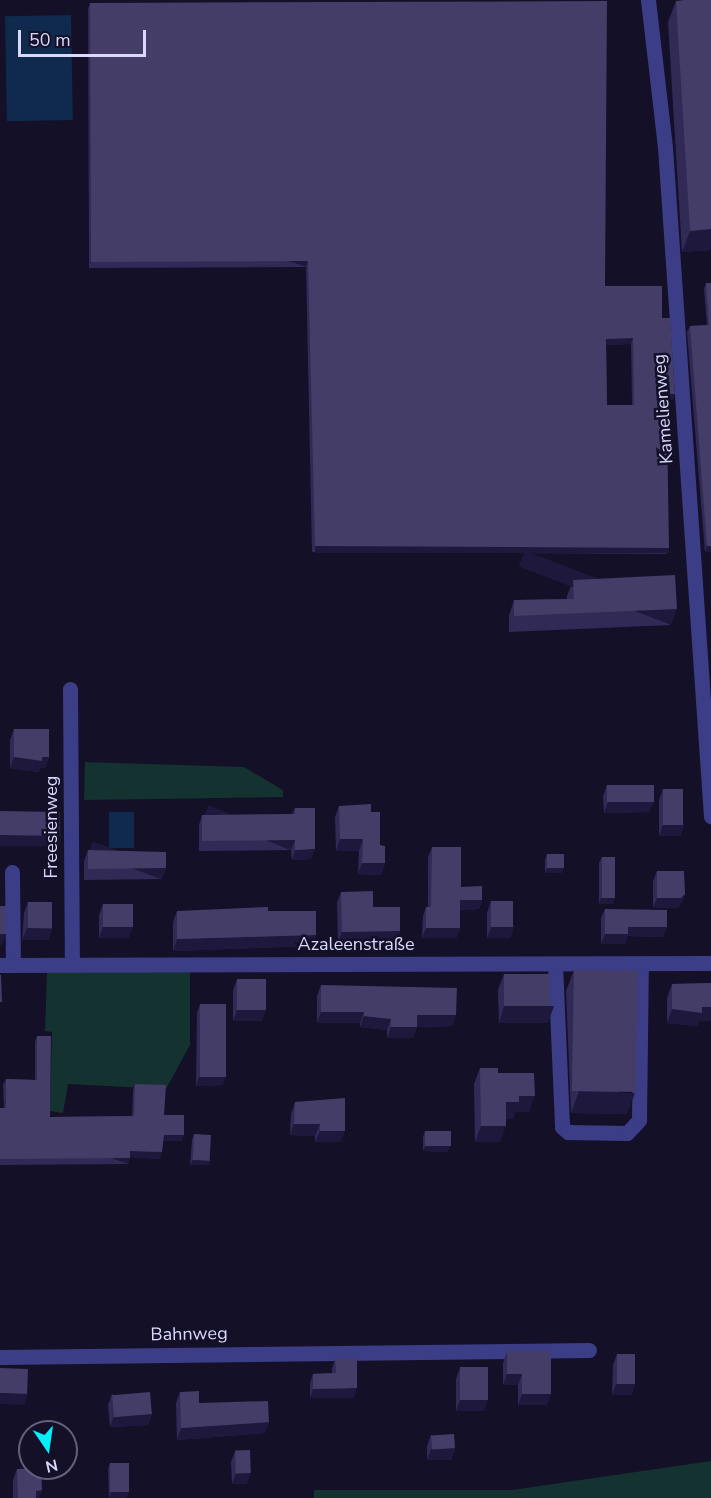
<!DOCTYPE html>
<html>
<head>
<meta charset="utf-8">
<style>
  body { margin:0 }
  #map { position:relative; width:711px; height:1498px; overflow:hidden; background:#131028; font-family:"Nunito Sans",sans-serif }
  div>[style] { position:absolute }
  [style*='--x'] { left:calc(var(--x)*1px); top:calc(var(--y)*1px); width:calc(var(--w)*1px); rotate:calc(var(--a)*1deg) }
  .green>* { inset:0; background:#143230 }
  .water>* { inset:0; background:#0f2a4d; transform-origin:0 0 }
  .minor>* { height:15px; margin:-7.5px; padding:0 7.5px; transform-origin:7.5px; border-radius:7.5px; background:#3c3d87 }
  .wall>* { inset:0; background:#312a56 }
  .shaded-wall>* { inset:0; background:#1d183c; transform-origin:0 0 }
  .building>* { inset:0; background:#433d68; transform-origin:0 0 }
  span { translate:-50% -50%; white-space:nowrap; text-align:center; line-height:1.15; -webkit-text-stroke:5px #131028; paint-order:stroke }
  .street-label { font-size:18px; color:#dbd8fe }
  .north { position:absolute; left:18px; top:1420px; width:60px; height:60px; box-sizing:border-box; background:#131028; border:2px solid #63607e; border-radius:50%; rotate:167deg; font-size:16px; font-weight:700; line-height:24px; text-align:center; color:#dbd8fe }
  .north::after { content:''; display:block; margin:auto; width:21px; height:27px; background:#07effb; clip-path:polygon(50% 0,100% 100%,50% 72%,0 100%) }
  .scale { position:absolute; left:18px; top:30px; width:128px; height:27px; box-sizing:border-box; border:3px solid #dbd8fe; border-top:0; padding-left:8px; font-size:18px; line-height:21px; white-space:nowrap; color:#dbd8fe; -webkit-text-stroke:4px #131028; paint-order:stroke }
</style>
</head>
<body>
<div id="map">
  <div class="green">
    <div style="clip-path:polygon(85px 762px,244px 767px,283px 790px,283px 797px,84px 800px)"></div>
    <div style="clip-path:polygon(47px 972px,190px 972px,190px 1045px,166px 1089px,68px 1084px,63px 1113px,50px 1111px,52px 1032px,45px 1031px)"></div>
    <div style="clip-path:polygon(711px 1461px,711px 1498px,314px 1498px,314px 1490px,512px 1490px)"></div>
  </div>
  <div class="water">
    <div style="left:71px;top:15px;width:105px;height:66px;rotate:89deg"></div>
    <div style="left:109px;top:812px;width:25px;height:36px"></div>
  </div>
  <div class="minor">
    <div style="--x:648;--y:0;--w:148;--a:83.4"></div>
    <div style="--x:665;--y:147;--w:671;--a:86.07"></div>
    <div style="--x:70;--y:689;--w:276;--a:89.6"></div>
    <div style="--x:12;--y:872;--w:93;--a:89.4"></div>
    <div style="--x:555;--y:964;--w:163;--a:87.5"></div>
    <div style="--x:562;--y:1127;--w:8;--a:40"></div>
    <div style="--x:568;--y:1132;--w:59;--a:1"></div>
    <div style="--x:627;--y:1133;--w:18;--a:-47"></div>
    <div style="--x:639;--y:1120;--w:156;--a:-89.3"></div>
    <div style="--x:0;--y:965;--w:711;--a:-0.16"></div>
    <div style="--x:0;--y:1357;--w:589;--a:-0.68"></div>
  </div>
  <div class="wall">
    <div style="clip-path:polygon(676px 1px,711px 250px,682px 252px,668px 22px)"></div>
    <div style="clip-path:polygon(evenodd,90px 3px,662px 318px,673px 400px,662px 400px,662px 424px,669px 548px,666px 554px,312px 552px,306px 267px,89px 268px,88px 9px,90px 3px,631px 344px,632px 405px,607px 405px,606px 345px,631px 344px)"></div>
    <div style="clip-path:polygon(706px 283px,711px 283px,711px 552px,705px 552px,687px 332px,690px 326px,707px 325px,704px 289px)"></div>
    <div style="clip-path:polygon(573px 580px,671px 625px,509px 632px,509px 615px,514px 600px,567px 599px,567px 596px)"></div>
    <div style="clip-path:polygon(14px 729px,49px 757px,45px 768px,40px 768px,38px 772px,10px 768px,10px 740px)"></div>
    <div style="clip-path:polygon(607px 785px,654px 801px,649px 812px,604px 813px,603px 796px)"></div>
    <div style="clip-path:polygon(663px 789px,684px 825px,680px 836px,659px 836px,659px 800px)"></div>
    <div style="clip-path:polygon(339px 806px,371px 812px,385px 863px,381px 875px,358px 874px,359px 851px,336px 851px,335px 817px)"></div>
    <div style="clip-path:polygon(295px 808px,311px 859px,292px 860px,291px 850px,199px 851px,199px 825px,202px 815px,292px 814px)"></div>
    <div style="clip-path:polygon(432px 847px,461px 887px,482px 900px,479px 909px,460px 910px,460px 928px,456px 938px,422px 938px,423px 916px,426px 907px,428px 907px,428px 857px)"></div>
    <div style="clip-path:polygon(88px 850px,162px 879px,84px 880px,84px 861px)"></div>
    <div style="clip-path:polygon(547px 854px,562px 873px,545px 873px,545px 860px)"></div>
    <div style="clip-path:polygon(602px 857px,613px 904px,599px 904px,599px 863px)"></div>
    <div style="clip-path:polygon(657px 871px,685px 894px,681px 904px,677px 908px,653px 908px,653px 881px)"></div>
    <div style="clip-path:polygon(341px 892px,373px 907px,400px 931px,396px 943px,338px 943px,337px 903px)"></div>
    <div style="clip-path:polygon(491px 901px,514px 927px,510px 938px,487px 938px,487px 913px)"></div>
    <div style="clip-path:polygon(28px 902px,52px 929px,48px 940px,22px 940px,24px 913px)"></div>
    <div style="clip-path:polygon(103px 904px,129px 938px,99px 938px,99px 915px)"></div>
    <div style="clip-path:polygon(605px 909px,667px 927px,663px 937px,627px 936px,625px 944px,601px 944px,601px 918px)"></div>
    <div style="clip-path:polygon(177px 911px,268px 911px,316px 935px,312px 946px,173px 951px,173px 922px)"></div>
    <div style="clip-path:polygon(574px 970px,627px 1114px,571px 1113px,566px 991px)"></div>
    <div style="clip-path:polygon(504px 974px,548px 1023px,499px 1023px,498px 990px)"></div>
    <div style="clip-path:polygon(237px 979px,262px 1021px,233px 1021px,233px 990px)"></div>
    <div style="clip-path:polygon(711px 983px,711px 1021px,699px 1021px,697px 1026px,667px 1023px,667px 998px,672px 984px)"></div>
    <div style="clip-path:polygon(321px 985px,456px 1015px,452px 1026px,417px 1027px,413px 1038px,387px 1038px,387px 1030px,360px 1027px,360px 1023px,317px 1023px,317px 996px)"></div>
    <div style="clip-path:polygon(200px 1004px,223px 1085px,196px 1086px,197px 1013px)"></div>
    <div style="clip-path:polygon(37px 1036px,50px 1117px,132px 1116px,133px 1090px,135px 1084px,164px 1115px,182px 1141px,163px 1141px,160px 1159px,130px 1157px,128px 1164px,0 1165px,0 1108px,4px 1108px,3px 1085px,6px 1079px,35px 1080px,35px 1042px)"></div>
    <div style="clip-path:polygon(480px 1068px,498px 1073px,529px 1112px,515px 1112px,513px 1119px,506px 1119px,500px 1142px,475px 1142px,474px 1084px)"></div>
    <div style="clip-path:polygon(295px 1102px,341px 1142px,315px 1142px,315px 1136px,290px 1135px,291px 1114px)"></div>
    <div style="clip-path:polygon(425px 1131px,448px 1152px,423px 1151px,423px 1137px)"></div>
    <div style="clip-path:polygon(194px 1134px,209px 1165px,190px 1165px,192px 1140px)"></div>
    <div style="clip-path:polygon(507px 1351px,547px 1405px,518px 1405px,518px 1385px,503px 1385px,503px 1363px)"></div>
    <div style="clip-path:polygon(617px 1354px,635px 1384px,631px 1395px,612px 1395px,613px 1365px)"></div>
    <div style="clip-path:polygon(335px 1359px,354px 1398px,310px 1398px,310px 1383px,313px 1374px,332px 1373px,332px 1368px)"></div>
    <div style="clip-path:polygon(460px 1368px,484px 1411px,456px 1411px,456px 1379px)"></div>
    <div style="clip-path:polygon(180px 1392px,199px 1403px,269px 1422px,265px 1433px,177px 1440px,176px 1403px)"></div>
    <div style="clip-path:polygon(112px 1394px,152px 1414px,148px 1425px,110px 1427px,108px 1405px)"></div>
    <div style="clip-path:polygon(431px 1435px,455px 1448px,451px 1460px,427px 1460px,427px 1446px)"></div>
    <div style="clip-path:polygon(235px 1451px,247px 1484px,232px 1484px,231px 1462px)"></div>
    <div style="clip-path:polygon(110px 1463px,127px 1498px,109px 1498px,108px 1469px)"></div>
    <div style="clip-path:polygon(17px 1469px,42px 1490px,39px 1498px,13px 1498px,13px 1480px)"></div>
  </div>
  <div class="shaded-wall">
    <div style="clip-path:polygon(711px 229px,711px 250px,682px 252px,690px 231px)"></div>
    <div style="left:308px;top:261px;width:6px;height:217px;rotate:108deg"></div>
    <div style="clip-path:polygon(633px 338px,631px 344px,604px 345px,606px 339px)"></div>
    <div style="clip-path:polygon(662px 394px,675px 394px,673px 400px,660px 400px)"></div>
    <div style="left:315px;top:546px;width:354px;height:7px"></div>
    <div style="clip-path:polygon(707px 546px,711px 546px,711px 552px,705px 552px)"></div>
    <div style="left:677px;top:609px;width:17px;height:163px;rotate:111deg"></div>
    <div style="clip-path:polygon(14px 757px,49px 757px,45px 768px,40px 768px,38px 772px,10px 768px)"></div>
    <div style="clip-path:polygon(654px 801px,649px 812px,604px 813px,608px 802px)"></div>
    <div style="clip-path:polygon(663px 825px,684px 825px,680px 836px,659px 836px)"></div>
    <div style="left:0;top:835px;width:60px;height:11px"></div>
    <div style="clip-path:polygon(340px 839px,363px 839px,359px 851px,336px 851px)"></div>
    <div style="left:295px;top:840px;width:11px;height:93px;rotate:112deg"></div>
    <div style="clip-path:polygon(315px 849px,311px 859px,292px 860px,295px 850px)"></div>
    <div style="clip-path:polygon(362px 863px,385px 863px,381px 875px,358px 874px)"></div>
    <div style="clip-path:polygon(564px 867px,562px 873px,545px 873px,547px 868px)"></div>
    <div style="left:166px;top:868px;width:12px;height:78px;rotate:110deg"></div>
    <div style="clip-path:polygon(685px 894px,681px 904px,677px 908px,653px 908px,657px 898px)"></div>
    <div style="clip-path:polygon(601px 898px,615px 898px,613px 904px,599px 904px)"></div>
    <div style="clip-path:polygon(460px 900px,482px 900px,479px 909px,456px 910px)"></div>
    <div style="clip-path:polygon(103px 927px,133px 927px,129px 938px,99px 938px)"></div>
    <div style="clip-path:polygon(491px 927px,514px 927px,510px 938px,487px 938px)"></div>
    <div style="clip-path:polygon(628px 927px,667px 927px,663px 937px,627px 936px,625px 944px,601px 944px,605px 934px)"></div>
    <div style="clip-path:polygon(27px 928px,52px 929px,48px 940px,22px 940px)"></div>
    <div style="clip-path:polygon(426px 928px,460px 928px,456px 938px,422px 938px)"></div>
    <div style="clip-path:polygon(400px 931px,396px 943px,338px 943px,342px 932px)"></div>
    <div style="clip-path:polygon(0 934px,6px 934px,2px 945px,0 945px)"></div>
    <div style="clip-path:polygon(316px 935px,312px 946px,173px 951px,177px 939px)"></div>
    <div style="clip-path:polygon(504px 1006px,554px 1006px,548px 1023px,499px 1023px)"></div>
    <div style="clip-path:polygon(702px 1007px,711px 1007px,711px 1021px,699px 1021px,697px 1026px,667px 1023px,672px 1009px)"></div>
    <div style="clip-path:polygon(237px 1010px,266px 1010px,262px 1021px,233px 1021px)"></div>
    <div style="clip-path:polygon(321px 1012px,364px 1012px,360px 1023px,317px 1023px)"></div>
    <div style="clip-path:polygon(417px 1015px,456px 1015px,452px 1026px,413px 1027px)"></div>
    <div style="clip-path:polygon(364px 1016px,391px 1019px,387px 1030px,360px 1027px)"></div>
    <div style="clip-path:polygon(391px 1027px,417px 1027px,413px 1038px,387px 1038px)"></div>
    <div style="clip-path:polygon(226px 1076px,223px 1085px,196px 1086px,199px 1077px)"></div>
    <div style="clip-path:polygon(579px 1091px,635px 1093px,627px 1114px,571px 1113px)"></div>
    <div style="clip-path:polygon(519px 1096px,535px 1096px,529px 1112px,515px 1112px,513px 1119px,500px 1119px,506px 1102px)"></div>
    <div style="clip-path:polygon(294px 1124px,320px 1124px,315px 1136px,290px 1135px)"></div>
    <div style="clip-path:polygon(481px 1126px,506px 1126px,500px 1142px,475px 1142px)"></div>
    <div style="clip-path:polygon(320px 1131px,345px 1131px,341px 1142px,315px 1142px)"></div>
    <div style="clip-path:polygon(164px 1135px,184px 1135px,182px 1141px,161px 1141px)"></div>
    <div style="clip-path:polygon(425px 1146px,450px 1146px,448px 1152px,423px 1151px)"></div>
    <div style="clip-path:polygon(130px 1151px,162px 1152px,160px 1159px,128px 1157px)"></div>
    <div style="left:130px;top:1158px;width:6px;height:130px;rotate:108deg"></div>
    <div style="clip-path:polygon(193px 1160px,211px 1160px,209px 1165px,190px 1165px)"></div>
    <div style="clip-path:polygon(507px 1374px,522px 1374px,518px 1385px,503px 1385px)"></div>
    <div style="clip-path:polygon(616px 1384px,635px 1384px,631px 1395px,612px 1395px)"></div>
    <div style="clip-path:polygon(357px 1388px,354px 1398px,310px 1398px,313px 1389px)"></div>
    <div style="clip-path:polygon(0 1393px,28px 1394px,24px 1405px,0 1404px)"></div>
    <div style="clip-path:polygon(522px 1394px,551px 1394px,547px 1405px,518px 1405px)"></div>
    <div style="clip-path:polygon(460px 1400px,488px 1400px,484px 1411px,456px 1411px)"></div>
    <div style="clip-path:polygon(152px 1414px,148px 1425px,110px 1427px,114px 1416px)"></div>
    <div style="clip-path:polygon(269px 1422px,265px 1433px,177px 1440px,181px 1428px)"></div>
    <div style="clip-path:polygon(455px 1448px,451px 1460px,427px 1460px,431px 1449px)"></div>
    <div style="clip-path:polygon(236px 1473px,251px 1473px,247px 1484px,232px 1484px)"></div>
    <div style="clip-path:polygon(42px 1490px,39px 1498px,33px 1498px,36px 1491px)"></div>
    <div style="clip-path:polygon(111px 1492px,129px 1492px,127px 1498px,109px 1498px)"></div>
  </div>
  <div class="building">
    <div style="clip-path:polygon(684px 0,711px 0,711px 229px,690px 231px,676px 1px)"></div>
    <div style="clip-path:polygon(evenodd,607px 1px,605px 286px,662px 286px,662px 318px,670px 318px,675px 394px,662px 394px,662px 424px,667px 424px,669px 548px,315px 546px,308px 261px,91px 262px,90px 3px,607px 1px,633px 338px,634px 405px,607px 405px,606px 339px,633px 338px)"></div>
    <div style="clip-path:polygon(706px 283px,711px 283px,711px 546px,707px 546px,690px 326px,709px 325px)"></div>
    <div style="clip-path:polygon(675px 575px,677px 609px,514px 616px,514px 600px,574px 599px,573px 580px)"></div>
    <div style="clip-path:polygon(14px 729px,49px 729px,49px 757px,42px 757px,42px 761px,14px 757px)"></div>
    <div style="left:607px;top:785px;width:47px;height:17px"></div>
    <div style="left:663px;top:789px;width:20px;height:36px"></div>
    <div style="clip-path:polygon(371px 804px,371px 812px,380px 812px,380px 845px,385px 846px,385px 863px,362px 863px,363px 839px,340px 839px,339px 806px)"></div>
    <div style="clip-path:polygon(295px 808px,315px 808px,315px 849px,295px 850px,295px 840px,202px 841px,202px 815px,295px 814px)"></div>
    <div style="left:0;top:811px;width:60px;height:24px;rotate:1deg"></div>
    <div style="clip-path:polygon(432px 847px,461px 847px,461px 887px,482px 886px,482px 900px,460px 900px,460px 928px,426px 928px,426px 907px,431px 907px)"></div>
    <div style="clip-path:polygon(88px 850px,166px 852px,166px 868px,88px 869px)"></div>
    <div style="left:547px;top:854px;width:17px;height:14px"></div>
    <div style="left:602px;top:857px;width:13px;height:41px"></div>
    <div style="clip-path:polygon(657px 871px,684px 871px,685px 894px,681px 898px,657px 898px)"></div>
    <div style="clip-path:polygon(373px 891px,373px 907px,400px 907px,400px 931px,342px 932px,341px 892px)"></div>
    <div style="left:491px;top:901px;width:22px;height:26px"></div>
    <div style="left:28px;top:902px;width:24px;height:26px"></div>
    <div style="left:103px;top:904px;width:30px;height:23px"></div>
    <div style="left:0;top:906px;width:6px;height:28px"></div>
    <div style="clip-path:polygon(268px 907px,268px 911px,316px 911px,316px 935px,177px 939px,177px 911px)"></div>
    <div style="clip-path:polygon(605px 909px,667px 910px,667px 927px,628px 927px,628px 934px,605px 934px)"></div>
    <div style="left:574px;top:970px;width:64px;height:121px;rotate:1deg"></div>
    <div style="left:504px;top:974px;width:46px;height:32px"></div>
    <div style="clip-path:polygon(0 975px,1px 975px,2px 1002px,0 1002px)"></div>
    <div style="left:237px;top:979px;width:29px;height:31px"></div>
    <div style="clip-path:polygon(711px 983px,711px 1007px,702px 1007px,702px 1013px,672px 1009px,672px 984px)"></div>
    <div style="clip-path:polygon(321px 985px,457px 988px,456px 1015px,417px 1015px,417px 1027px,391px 1027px,391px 1019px,364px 1016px,364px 1012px,321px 1012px)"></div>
    <div style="left:200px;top:1004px;width:26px;height:73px"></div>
    <div style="clip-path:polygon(37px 1036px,51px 1036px,50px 1117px,134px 1116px,135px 1084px,166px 1085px,164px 1115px,184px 1115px,184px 1135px,164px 1135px,162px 1152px,130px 1151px,130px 1158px,0 1159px,0 1108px,6px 1108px,6px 1079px,37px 1080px)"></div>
    <div style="clip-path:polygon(480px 1068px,498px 1068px,498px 1073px,534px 1073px,535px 1096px,519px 1096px,519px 1102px,506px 1102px,506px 1126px,481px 1126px)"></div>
    <div style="clip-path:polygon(345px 1098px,345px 1131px,320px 1131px,320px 1124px,294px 1124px,295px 1102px)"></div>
    <div style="left:425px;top:1131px;width:26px;height:15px"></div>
    <div style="left:194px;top:1134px;width:17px;height:26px;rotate:3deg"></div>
    <div style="clip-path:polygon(507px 1351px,551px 1351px,551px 1394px,522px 1394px,522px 1374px,507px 1374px)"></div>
    <div style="left:617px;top:1354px;width:18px;height:30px"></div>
    <div style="clip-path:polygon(357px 1358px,357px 1388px,313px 1389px,313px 1374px,336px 1373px,335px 1359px)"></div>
    <div style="left:488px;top:1367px;width:33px;height:28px;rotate:90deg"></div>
    <div style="left:0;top:1368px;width:28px;height:25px;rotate:2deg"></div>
    <div style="clip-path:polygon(199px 1391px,199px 1403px,268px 1401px,269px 1422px,181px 1428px,180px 1392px)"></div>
    <div style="left:150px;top:1392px;width:22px;height:38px;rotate:85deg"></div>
    <div style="left:454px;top:1434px;width:14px;height:23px;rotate:86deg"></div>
    <div style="left:250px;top:1450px;width:23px;height:15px;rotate:88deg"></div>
    <div style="left:110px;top:1463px;width:19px;height:29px"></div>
    <div style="clip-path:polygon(41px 1468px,42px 1490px,36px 1491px,36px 1498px,18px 1498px,17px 1469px)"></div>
  </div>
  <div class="street-label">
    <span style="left:663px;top:409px;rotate:-94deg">Kamelienweg</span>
    <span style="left:51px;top:827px;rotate:-90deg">Freesienweg</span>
    <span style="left:356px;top:944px">Azaleenstraße</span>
    <span style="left:189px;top:1334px;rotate:-1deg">Bahnweg</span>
  </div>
  <div class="north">N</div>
  <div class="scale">50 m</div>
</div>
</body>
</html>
